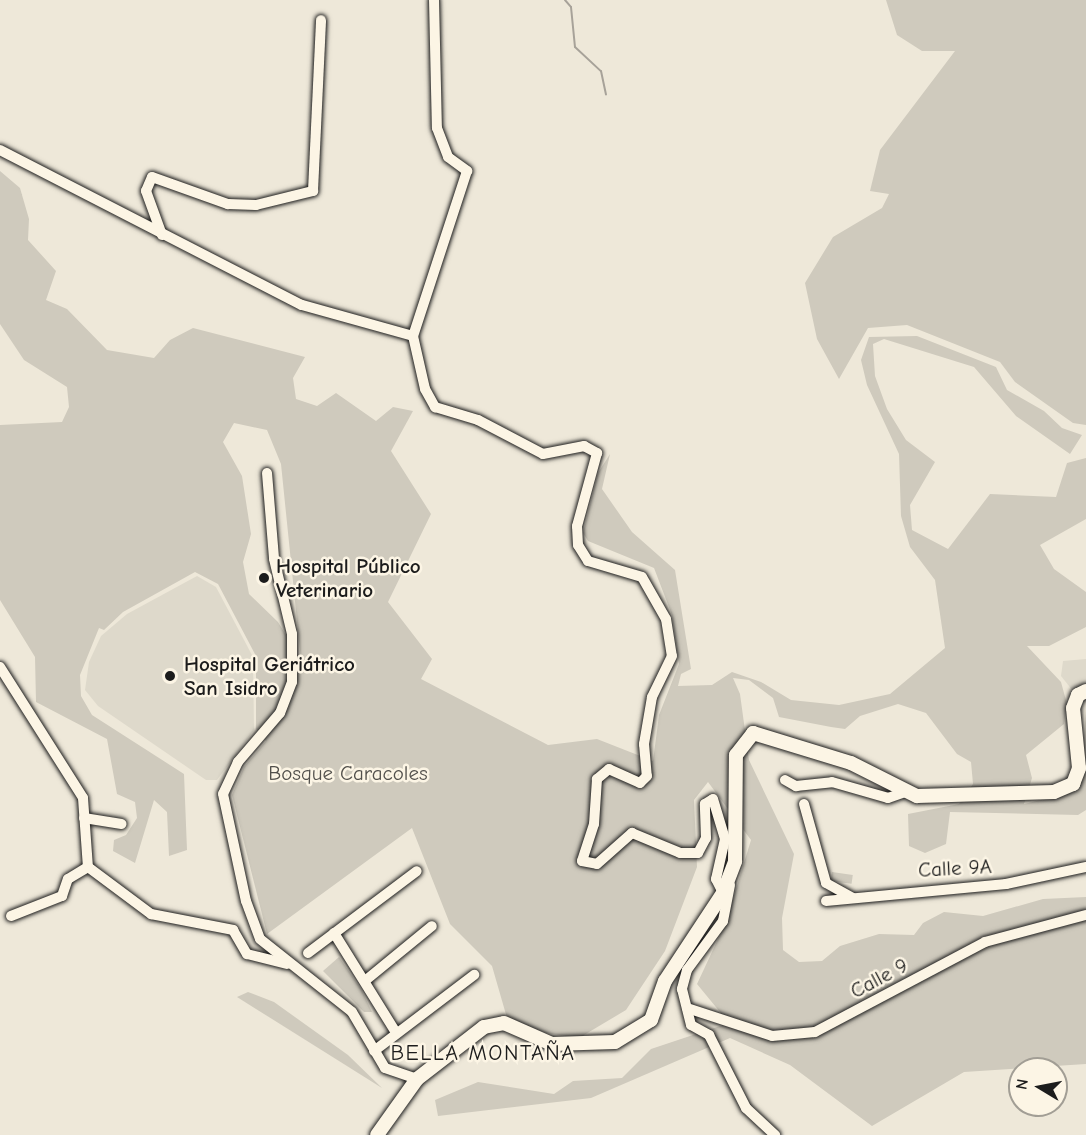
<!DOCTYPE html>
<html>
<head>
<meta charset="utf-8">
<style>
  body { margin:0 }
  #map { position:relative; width:1086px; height:1135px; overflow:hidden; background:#eee8d9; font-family:"Comic Neue",sans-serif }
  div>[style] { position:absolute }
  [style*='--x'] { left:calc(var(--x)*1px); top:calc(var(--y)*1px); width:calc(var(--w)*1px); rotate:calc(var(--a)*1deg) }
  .built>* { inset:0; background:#ded9cb }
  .green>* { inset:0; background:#cfcabd; transform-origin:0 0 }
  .stream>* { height:2px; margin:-1px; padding:0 1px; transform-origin:1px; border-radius:1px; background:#a7a299 }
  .roads { filter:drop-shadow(0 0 2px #1c1c1c) drop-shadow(0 0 2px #1c1c1c) }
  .minor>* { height:10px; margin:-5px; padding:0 5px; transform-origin:5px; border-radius:5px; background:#fcf5e5 }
  .major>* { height:14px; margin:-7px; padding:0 7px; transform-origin:7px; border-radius:7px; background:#fcf5e5 }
  .dots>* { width:16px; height:16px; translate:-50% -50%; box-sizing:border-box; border:3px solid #fcf5e5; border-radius:50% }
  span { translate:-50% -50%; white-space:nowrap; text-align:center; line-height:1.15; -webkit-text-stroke:5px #fcf5e5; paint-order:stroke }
  .poi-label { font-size:21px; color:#1c1c1c; font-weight:700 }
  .left { translate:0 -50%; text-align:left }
  .park-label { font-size:21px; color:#52504c }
  .street-label { font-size:21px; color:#1c1c1c }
  .neighbourhood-label { font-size:22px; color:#1c1c1c; letter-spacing:1.5px }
  .north { position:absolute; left:1008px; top:1057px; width:60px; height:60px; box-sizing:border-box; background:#fcf5e5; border:2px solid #a29e95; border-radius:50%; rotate:280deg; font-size:16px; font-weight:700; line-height:24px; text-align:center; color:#1c1c1c }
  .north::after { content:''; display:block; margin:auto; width:21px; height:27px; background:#1c1c1c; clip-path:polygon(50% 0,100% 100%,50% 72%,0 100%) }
</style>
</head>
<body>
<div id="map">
  <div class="built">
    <div style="clip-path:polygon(197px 576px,216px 587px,253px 657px,254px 730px,217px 780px,206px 780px,98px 706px,85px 690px,89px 662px,101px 636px,127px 614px)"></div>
    <div style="clip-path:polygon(1086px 659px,1086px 690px,1077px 696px,1061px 676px,1063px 661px)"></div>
  </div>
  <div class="green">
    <div style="clip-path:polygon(886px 0,1086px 0,1086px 425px,1073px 423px,1015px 382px,1000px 362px,907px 325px,868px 328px,839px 379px,817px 339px,805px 283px,833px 237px,882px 208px,889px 194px,870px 191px,880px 150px,955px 51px,922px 51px,897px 35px)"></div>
    <div style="clip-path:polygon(evenodd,0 171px,20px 188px,29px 219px,28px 240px,56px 271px,46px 300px,67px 309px,107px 350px,154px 358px,170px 340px,193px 328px,305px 357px,293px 378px,296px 399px,317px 406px,336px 393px,376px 421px,393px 407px,413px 411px,391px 451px,431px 514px,388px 602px,432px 659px,421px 679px,548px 745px,597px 739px,653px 761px,659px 715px,679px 664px,672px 615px,654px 568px,588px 541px,583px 533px,598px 473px,610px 454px,602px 489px,632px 532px,675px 570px,691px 669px,681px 674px,678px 686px,712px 685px,732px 672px,761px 682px,791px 700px,839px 705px,890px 694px,945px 648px,935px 580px,910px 547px,901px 516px,899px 454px,867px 385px,861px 360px,869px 337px,917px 336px,996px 367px,1007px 390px,1044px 411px,1062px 428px,1082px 435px,1070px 454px,1016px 416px,974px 367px,884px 339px,873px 344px,875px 376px,887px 409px,906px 440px,935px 462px,910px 505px,912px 530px,948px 549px,990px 494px,1056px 497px,1067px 463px,1086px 458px,1086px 519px,1040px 545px,1054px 569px,1086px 592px,1086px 627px,1049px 646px,1027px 646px,1061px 682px,1067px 704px,1064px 724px,1026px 755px,1032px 778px,1024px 804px,1074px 792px,1081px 781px,1086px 709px,1086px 810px,1078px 815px,950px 812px,946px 844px,925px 853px,909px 846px,908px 814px,959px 804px,973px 784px,971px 762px,957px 754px,926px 713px,898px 704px,860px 716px,845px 729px,831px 727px,779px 717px,773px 698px,749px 680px,733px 678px,740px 694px,749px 760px,794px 854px,782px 918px,783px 950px,799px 962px,822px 961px,840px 946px,879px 934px,914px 935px,923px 923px,944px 912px,983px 916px,1043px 899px,1086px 897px,1086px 1064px,964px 1072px,872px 1126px,790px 1065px,730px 1038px,591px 1098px,438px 1116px,435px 1100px,478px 1082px,554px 1094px,573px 1081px,622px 1078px,651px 1049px,729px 1023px,697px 984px,726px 922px,751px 840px,708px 782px,694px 800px,697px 867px,665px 951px,626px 1010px,579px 1038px,546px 1033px,507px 1018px,492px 966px,450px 924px,412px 828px,267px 934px,232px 795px,244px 767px,266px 741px,256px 729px,256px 656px,218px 584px,195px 572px,123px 612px,104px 630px,99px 628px,80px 675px,81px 696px,92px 715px,184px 774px,187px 850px,169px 856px,167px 812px,154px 800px,135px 863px,113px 851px,114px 840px,126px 835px,137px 818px,135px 802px,117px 794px,107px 739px,36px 702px,35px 657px,0 600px,0 425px,62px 422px,69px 407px,67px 387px,24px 360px,0 324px,0 171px,234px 423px,267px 430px,281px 464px,301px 660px,278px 622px,249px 594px,243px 562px,251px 534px,242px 476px,223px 442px,234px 423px)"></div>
    <div style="left:832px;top:872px;width:21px;height:9px;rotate:8deg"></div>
    <div style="clip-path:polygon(339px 957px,361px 989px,372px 1012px,364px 1012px,323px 971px)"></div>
    <div style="clip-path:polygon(248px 992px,274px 1002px,348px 1055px,382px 1088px,237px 997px)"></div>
  </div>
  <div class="stream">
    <div style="--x:565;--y:0;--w:9;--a:49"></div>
    <div style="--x:571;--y:7;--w:40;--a:84.3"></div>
    <div style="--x:575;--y:47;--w:35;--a:43"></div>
    <div style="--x:601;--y:71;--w:24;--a:78"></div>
  </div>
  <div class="roads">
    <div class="minor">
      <div style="--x:434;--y:0;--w:128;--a:88.7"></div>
      <div style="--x:437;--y:128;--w:31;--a:69"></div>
      <div style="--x:448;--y:157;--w:24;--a:36"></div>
      <div style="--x:467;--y:171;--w:174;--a:108.1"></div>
      <div style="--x:413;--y:336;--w:54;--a:77.2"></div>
      <div style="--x:425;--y:389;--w:21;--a:61"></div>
      <div style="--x:435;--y:407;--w:45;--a:16.8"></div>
      <div style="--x:478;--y:420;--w:73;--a:27.6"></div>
      <div style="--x:543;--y:454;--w:42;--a:-11"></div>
      <div style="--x:584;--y:446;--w:15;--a:28"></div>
      <div style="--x:597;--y:453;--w:76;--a:105.3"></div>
      <div style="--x:577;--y:526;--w:19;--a:87"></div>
      <div style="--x:578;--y:545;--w:19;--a:58"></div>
      <div style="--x:588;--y:561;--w:56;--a:16.5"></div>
      <div style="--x:642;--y:577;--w:48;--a:60.3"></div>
      <div style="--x:666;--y:619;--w:37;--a:81"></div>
      <div style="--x:672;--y:656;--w:46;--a:116"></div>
      <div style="--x:652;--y:697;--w:48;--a:99.7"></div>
      <div style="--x:644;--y:744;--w:32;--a:85"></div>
      <div style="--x:647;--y:776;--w:10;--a:135"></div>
      <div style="--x:640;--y:783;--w:34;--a:-156"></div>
      <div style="--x:609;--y:769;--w:16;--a:140"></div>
      <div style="--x:597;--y:779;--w:45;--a:93.8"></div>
      <div style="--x:594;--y:824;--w:39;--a:108"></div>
      <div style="--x:582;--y:861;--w:15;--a:11"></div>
      <div style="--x:597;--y:864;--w:47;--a:-41.5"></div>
      <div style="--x:632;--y:833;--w:52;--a:22.6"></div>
      <div style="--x:680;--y:853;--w:18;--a:0"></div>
      <div style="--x:698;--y:853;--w:17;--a:-62"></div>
      <div style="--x:706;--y:838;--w:34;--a:-92"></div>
      <div style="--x:705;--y:804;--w:9;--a:-32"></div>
      <div style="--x:713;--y:799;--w:42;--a:73.3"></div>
      <div style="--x:725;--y:839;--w:41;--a:102.7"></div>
      <div style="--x:716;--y:879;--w:16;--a:63"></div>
      <div style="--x:0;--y:150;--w:339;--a:27.2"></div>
      <div style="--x:302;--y:305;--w:115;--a:15.6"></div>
      <div style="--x:162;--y:235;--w:47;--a:-110"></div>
      <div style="--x:146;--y:191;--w:15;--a:-67"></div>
      <div style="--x:152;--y:177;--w:81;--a:19.6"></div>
      <div style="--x:228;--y:204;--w:28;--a:2"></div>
      <div style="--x:256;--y:205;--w:59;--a:-13.8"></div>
      <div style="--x:313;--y:191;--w:171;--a:-87.3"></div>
      <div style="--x:267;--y:473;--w:86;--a:85.3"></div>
      <div style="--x:274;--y:559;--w:77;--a:76.5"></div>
      <div style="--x:292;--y:634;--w:48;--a:90"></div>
      <div style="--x:292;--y:682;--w:33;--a:111"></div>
      <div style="--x:280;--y:713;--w:65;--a:130.6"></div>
      <div style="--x:238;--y:762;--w:35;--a:115"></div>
      <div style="--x:223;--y:794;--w:109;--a:77.9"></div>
      <div style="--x:246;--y:901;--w:40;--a:69.8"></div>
      <div style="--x:260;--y:939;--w:117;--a:38.4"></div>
      <div style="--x:352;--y:1012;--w:65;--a:59.5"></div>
      <div style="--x:385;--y:1068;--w:34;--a:19"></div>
      <div style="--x:0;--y:667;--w:155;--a:57.6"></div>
      <div style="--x:83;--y:798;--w:69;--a:85.9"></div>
      <div style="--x:88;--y:867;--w:79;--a:36.7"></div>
      <div style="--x:151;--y:914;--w:84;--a:11"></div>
      <div style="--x:233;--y:930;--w:28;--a:60"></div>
      <div style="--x:247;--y:954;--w:41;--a:14"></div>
      <div style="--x:785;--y:780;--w:13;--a:29"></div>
      <div style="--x:796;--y:786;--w:36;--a:-6"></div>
      <div style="--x:832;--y:782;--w:58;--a:15.9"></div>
      <div style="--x:888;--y:798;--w:18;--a:-19"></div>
      <div style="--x:804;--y:804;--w:82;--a:74.4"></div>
      <div style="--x:826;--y:883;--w:31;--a:29"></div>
      <div style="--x:84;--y:818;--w:38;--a:9"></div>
      <div style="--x:730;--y:885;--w:37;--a:101"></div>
      <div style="--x:723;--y:921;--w:61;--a:126.3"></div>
      <div style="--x:687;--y:970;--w:20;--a:105"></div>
      <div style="--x:682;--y:989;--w:37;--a:76"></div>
      <div style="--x:691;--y:1025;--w:21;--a:29"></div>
      <div style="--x:709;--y:1035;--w:82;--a:63.1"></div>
      <div style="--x:746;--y:1108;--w:40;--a:43"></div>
      <div style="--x:826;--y:901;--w:181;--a:-5.4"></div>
      <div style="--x:1006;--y:884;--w:82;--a:-12"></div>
      <div style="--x:11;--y:916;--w:55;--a:-21.4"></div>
      <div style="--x:62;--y:896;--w:18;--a:-71"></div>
      <div style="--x:68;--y:879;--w:23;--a:-31"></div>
      <div style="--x:334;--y:933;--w:115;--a:58.1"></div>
      <div style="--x:308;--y:953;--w:136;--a:-37"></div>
      <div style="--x:366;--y:980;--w:85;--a:-39.3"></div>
      <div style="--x:687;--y:1008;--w:89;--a:18.2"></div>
      <div style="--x:772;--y:1036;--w:43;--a:-5.3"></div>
      <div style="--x:815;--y:1032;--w:192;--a:-27.9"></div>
      <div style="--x:985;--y:942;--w:105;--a:-15"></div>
      <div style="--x:374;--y:1051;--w:126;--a:-37.2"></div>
    </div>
    <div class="major">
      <div style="--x:377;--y:1135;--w:69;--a:-54.5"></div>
      <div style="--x:417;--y:1079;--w:85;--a:-37.8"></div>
      <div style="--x:484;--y:1027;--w:20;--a:-11"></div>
      <div style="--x:504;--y:1023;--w:52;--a:23.6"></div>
      <div style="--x:552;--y:1044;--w:63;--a:-1.8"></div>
      <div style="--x:615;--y:1042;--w:42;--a:-31.4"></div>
      <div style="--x:651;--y:1020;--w:41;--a:-70.3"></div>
      <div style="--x:665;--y:981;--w:105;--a:-56.6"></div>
      <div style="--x:723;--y:893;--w:34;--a:-69"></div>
      <div style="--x:735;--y:861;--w:106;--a:-89.5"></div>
      <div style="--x:736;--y:755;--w:28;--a:-52"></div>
      <div style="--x:753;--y:733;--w:102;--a:17"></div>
      <div style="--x:851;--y:763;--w:74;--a:26.6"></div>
      <div style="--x:917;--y:796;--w:137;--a:-1.7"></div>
      <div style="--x:1054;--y:792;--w:21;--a:-23"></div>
      <div style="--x:1073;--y:784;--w:17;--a:-69"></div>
      <div style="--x:1079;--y:768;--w:60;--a:-95.7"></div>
      <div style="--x:1073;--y:708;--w:14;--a:-69"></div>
      <div style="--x:1078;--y:695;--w:9;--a:-27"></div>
    </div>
  </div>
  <div class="dots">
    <div style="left:264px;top:578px;background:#1c1c1c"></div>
    <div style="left:170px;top:676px;background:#1c1c1c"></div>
  </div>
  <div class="poi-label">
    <span class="left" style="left:276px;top:578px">Hospital Público<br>Veterinario</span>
    <span class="left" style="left:184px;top:676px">Hospital Geriátrico<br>San Isidro</span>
  </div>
  <div class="park-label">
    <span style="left:348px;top:773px">Bosque Caracoles</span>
  </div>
  <div class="street-label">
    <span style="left:955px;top:868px;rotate:-3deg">Calle 9A</span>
    <span style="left:879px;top:978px;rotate:-28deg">Calle 9</span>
  </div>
  <div class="neighbourhood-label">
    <span style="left:483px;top:1054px">BELLA MONTAÑA</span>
  </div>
  <div class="north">N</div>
</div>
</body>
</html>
